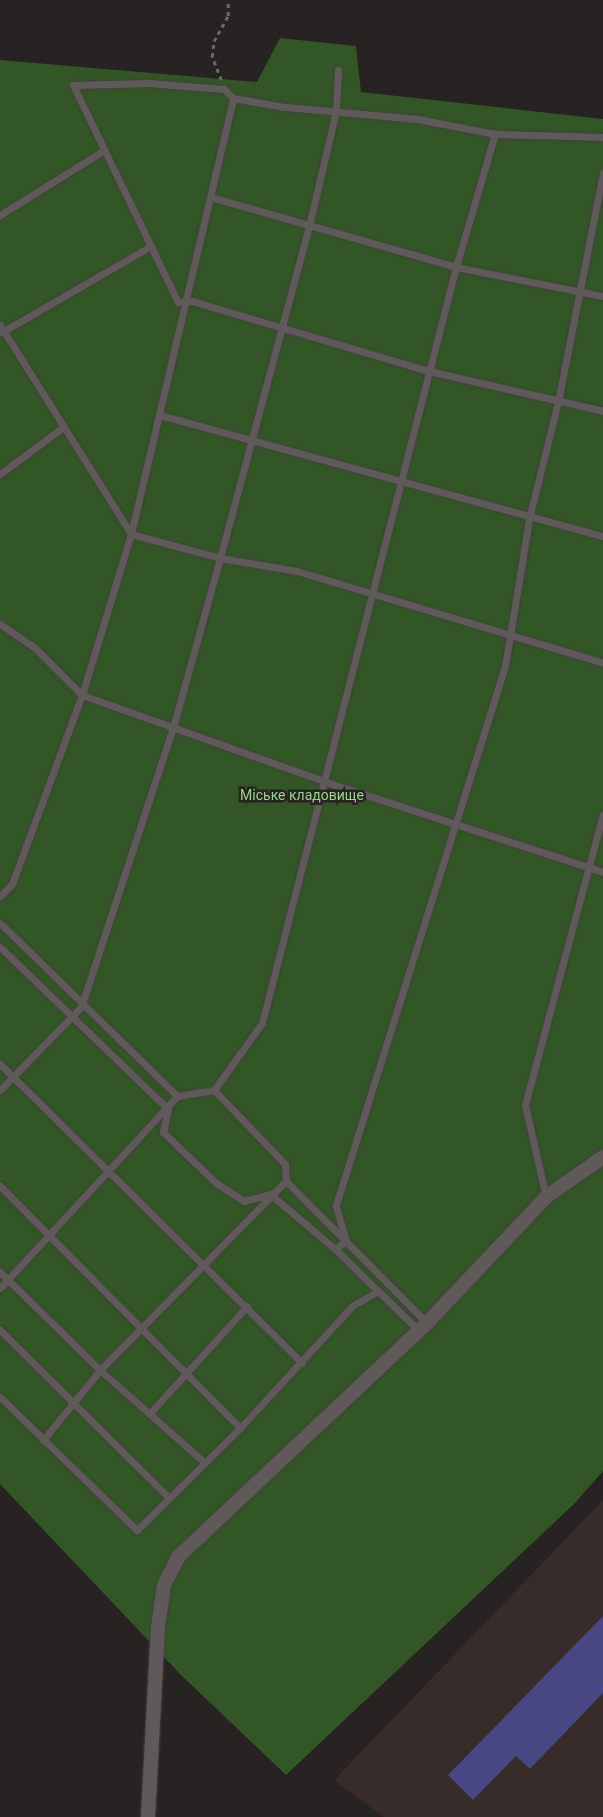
<!DOCTYPE html>
<html>
<head>
<meta charset="utf-8">
<style>
  body { margin:0 }
  #map { position:relative; width:603px; height:1817px; overflow:hidden; background:#272322; font-family:Roboto,sans-serif }
  div>[style] { position:absolute }
  [style*='--x'] { left:calc(var(--x)*1px); top:calc(var(--y)*1px); width:calc(var(--w)*1px); rotate:calc(var(--a)*1deg) }
  .built>* { inset:0; background:#372c29 }
  .green>* { inset:0; background:#325625 }
  .building>* { inset:0; background:#474783 }
  .path>* { height:2.5px; margin-top:-1.25px; transform-origin:0; background:repeating-linear-gradient(90deg,#6b6867 0 4px,transparent 0 8px) }
  .roads { filter:drop-shadow(0 0 1px #444140) drop-shadow(0 0 1px #444140) }
  .service>* { height:7px; margin:-3.5px; padding:0 3.5px; transform-origin:3.5px; border-radius:3.5px; background:#5f5a59 }
  .minor>* { height:14px; margin:-7px; padding:0 7px; transform-origin:7px; border-radius:7px; background:#5f5a59 }
  span { translate:-50% -50%; white-space:nowrap; text-align:center; line-height:1.15; -webkit-text-stroke:5px #272322; paint-order:stroke }
  .park-label { font-size:14px; color:#99d684 }
</style>
</head>
<body>
<div id="map">
  <div class="built">
    <div style="clip-path:polygon(603px 1500px,603px 1817px,384px 1817px,334px 1780px)"></div>
  </div>
  <div class="green">
    <div style="clip-path:polygon(280px 38px,356px 46px,361px 92px,603px 119px,603px 1471px,575px 1503px,286px 1775px,182px 1676px,0 1484px,0 60px,257px 82px)"></div>
  </div>
  <div class="building">
    <div style="clip-path:polygon(603px 1616px,603px 1693px,530px 1769px,516px 1756px,473px 1800px,448px 1775px)"></div>
  </div>
  <div class="path">
    <div style="--x:221;--y:80;--w:25;--a:-111"></div>
    <div style="--x:212;--y:57;--w:16;--a:-83"></div>
    <div style="--x:214;--y:41;--w:29;--a:-61"></div>
    <div style="--x:228;--y:16;--w:16;--a:-90"></div>
  </div>
  <div class="roads">
    <div class="service">
      <div style="--x:603;--y:137;--w:108;--a:-178.4"></div>
      <div style="--x:495;--y:134;--w:79;--a:-169.1"></div>
      <div style="--x:417;--y:119;--w:134;--a:-174.8"></div>
      <div style="--x:284;--y:107;--w:52;--a:-170"></div>
      <div style="--x:233;--y:98;--w:13;--a:-135"></div>
      <div style="--x:224;--y:89;--w:76;--a:-175.5"></div>
      <div style="--x:148;--y:83;--w:75;--a:178.5"></div>
      <div style="--x:73;--y:85;--w:241;--a:64.2"></div>
      <div style="--x:178;--y:302;--w:14;--a:-4"></div>
      <div style="--x:192;--y:301;--w:247;--a:16.5"></div>
      <div style="--x:429;--y:371;--w:179;--a:12.9"></div>
      <div style="--x:211;--y:197;--w:255;--a:15.9"></div>
      <div style="--x:456;--y:267;--w:150;--a:11.2"></div>
      <div style="--x:0;--y:215;--w:121;--a:-31.9"></div>
      <div style="--x:0;--y:325;--w:247;--a:57.9"></div>
      <div style="--x:131;--y:534;--w:92;--a:15.1"></div>
      <div style="--x:220;--y:558;--w:78;--a:9.6"></div>
      <div style="--x:297;--y:571;--w:320;--a:16.7"></div>
      <div style="--x:2;--y:332;--w:172;--a:-30"></div>
      <div style="--x:160;--y:415;--w:459;--a:15.3"></div>
      <div style="--x:0;--y:474;--w:77;--a:-36.6"></div>
      <div style="--x:0;--y:624;--w:42;--a:34.4"></div>
      <div style="--x:35;--y:648;--w:66;--a:45"></div>
      <div style="--x:82;--y:695;--w:256;--a:19.6"></div>
      <div style="--x:323;--y:781;--w:294;--a:18"></div>
      <div style="--x:0;--y:896;--w:17;--a:-45"></div>
      <div style="--x:12;--y:884;--w:202;--a:-69.7"></div>
      <div style="--x:82;--y:695;--w:168;--a:-73.1"></div>
      <div style="--x:131;--y:534;--w:448;--a:-76.8"></div>
      <div style="--x:0;--y:923;--w:248;--a:44.3"></div>
      <div style="--x:177;--y:1096;--w:37;--a:-9"></div>
      <div style="--x:214;--y:1090;--w:103;--a:46.2"></div>
      <div style="--x:285;--y:1164;--w:17;--a:87"></div>
      <div style="--x:286;--y:1181;--w:200;--a:45.2"></div>
      <div style="--x:0;--y:947;--w:233;--a:44"></div>
      <div style="--x:168;--y:1109;--w:24;--a:102"></div>
      <div style="--x:163;--y:1132;--w:74;--a:43.9"></div>
      <div style="--x:216;--y:1183;--w:33;--a:33"></div>
      <div style="--x:244;--y:1201;--w:27;--a:-15"></div>
      <div style="--x:270;--y:1194;--w:85;--a:40.2"></div>
      <div style="--x:335;--y:1249;--w:117;--a:44.3"></div>
      <div style="--x:0;--y:1064;--w:425;--a:44.7"></div>
      <div style="--x:0;--y:1090;--w:116;--a:-45.7"></div>
      <div style="--x:81;--y:1007;--w:298;--a:-71.8"></div>
      <div style="--x:174;--y:724;--w:172;--a:-74.5"></div>
      <div style="--x:220;--y:558;--w:344;--a:-75"></div>
      <div style="--x:309;--y:226;--w:118;--a:-76.8"></div>
      <div style="--x:336;--y:111;--w:41;--a:-87.2"></div>
      <div style="--x:214;--y:1090;--w:82;--a:-54.4"></div>
      <div style="--x:262;--y:1023;--w:780;--a:-75.61"></div>
      <div style="--x:456;--y:267;--w:139;--a:-73.7"></div>
      <div style="--x:0;--y:1186;--w:341;--a:45.2"></div>
      <div style="--x:546;--y:1197;--w:94;--a:-102.9"></div>
      <div style="--x:525;--y:1105;--w:301;--a:-75"></div>
      <div style="--x:335;--y:1249;--w:14;--a:-36"></div>
      <div style="--x:346;--y:1241;--w:37;--a:-106"></div>
      <div style="--x:336;--y:1205;--w:565;--a:-72.59"></div>
      <div style="--x:505;--y:666;--w:149;--a:-80.7"></div>
      <div style="--x:529;--y:519;--w:121;--a:-76.1"></div>
      <div style="--x:558;--y:402;--w:234;--a:-78.9"></div>
      <div style="--x:0;--y:1272;--w:140;--a:44.4"></div>
      <div style="--x:100;--y:1370;--w:140;--a:41.5"></div>
      <div style="--x:0;--y:1288;--w:261;--a:-47.3"></div>
      <div style="--x:0;--y:1330;--w:238;--a:44.8"></div>
      <div style="--x:0;--y:1397;--w:191;--a:44.2"></div>
      <div style="--x:137;--y:1530;--w:145;--a:-44.7"></div>
      <div style="--x:240;--y:1428;--w:166;--a:-47.4"></div>
      <div style="--x:352;--y:1306;--w:30;--a:-30"></div>
      <div style="--x:151;--y:1412;--w:143;--a:-47.8"></div>
      <div style="--x:43;--y:1440;--w:90;--a:-50.8"></div>
      <div style="--x:100;--y:1370;--w:265;--a:-45.5"></div>
    </div>
    <div class="minor">
      <div style="--x:148;--y:1817;--w:190;--a:-87"></div>
      <div style="--x:158;--y:1627;--w:42;--a:-81.9"></div>
      <div style="--x:164;--y:1585;--w:33;--a:-63"></div>
      <div style="--x:179;--y:1556;--w:340;--a:-43.2"></div>
      <div style="--x:427;--y:1323;--w:173;--a:-46.6"></div>
      <div style="--x:546;--y:1197;--w:70;--a:-35.1"></div>
    </div>
  </div>
  <div class="park-label">
    <span style="left:302px;top:795px">Міське кладовище</span>
  </div>
</div>
</body>
</html>
